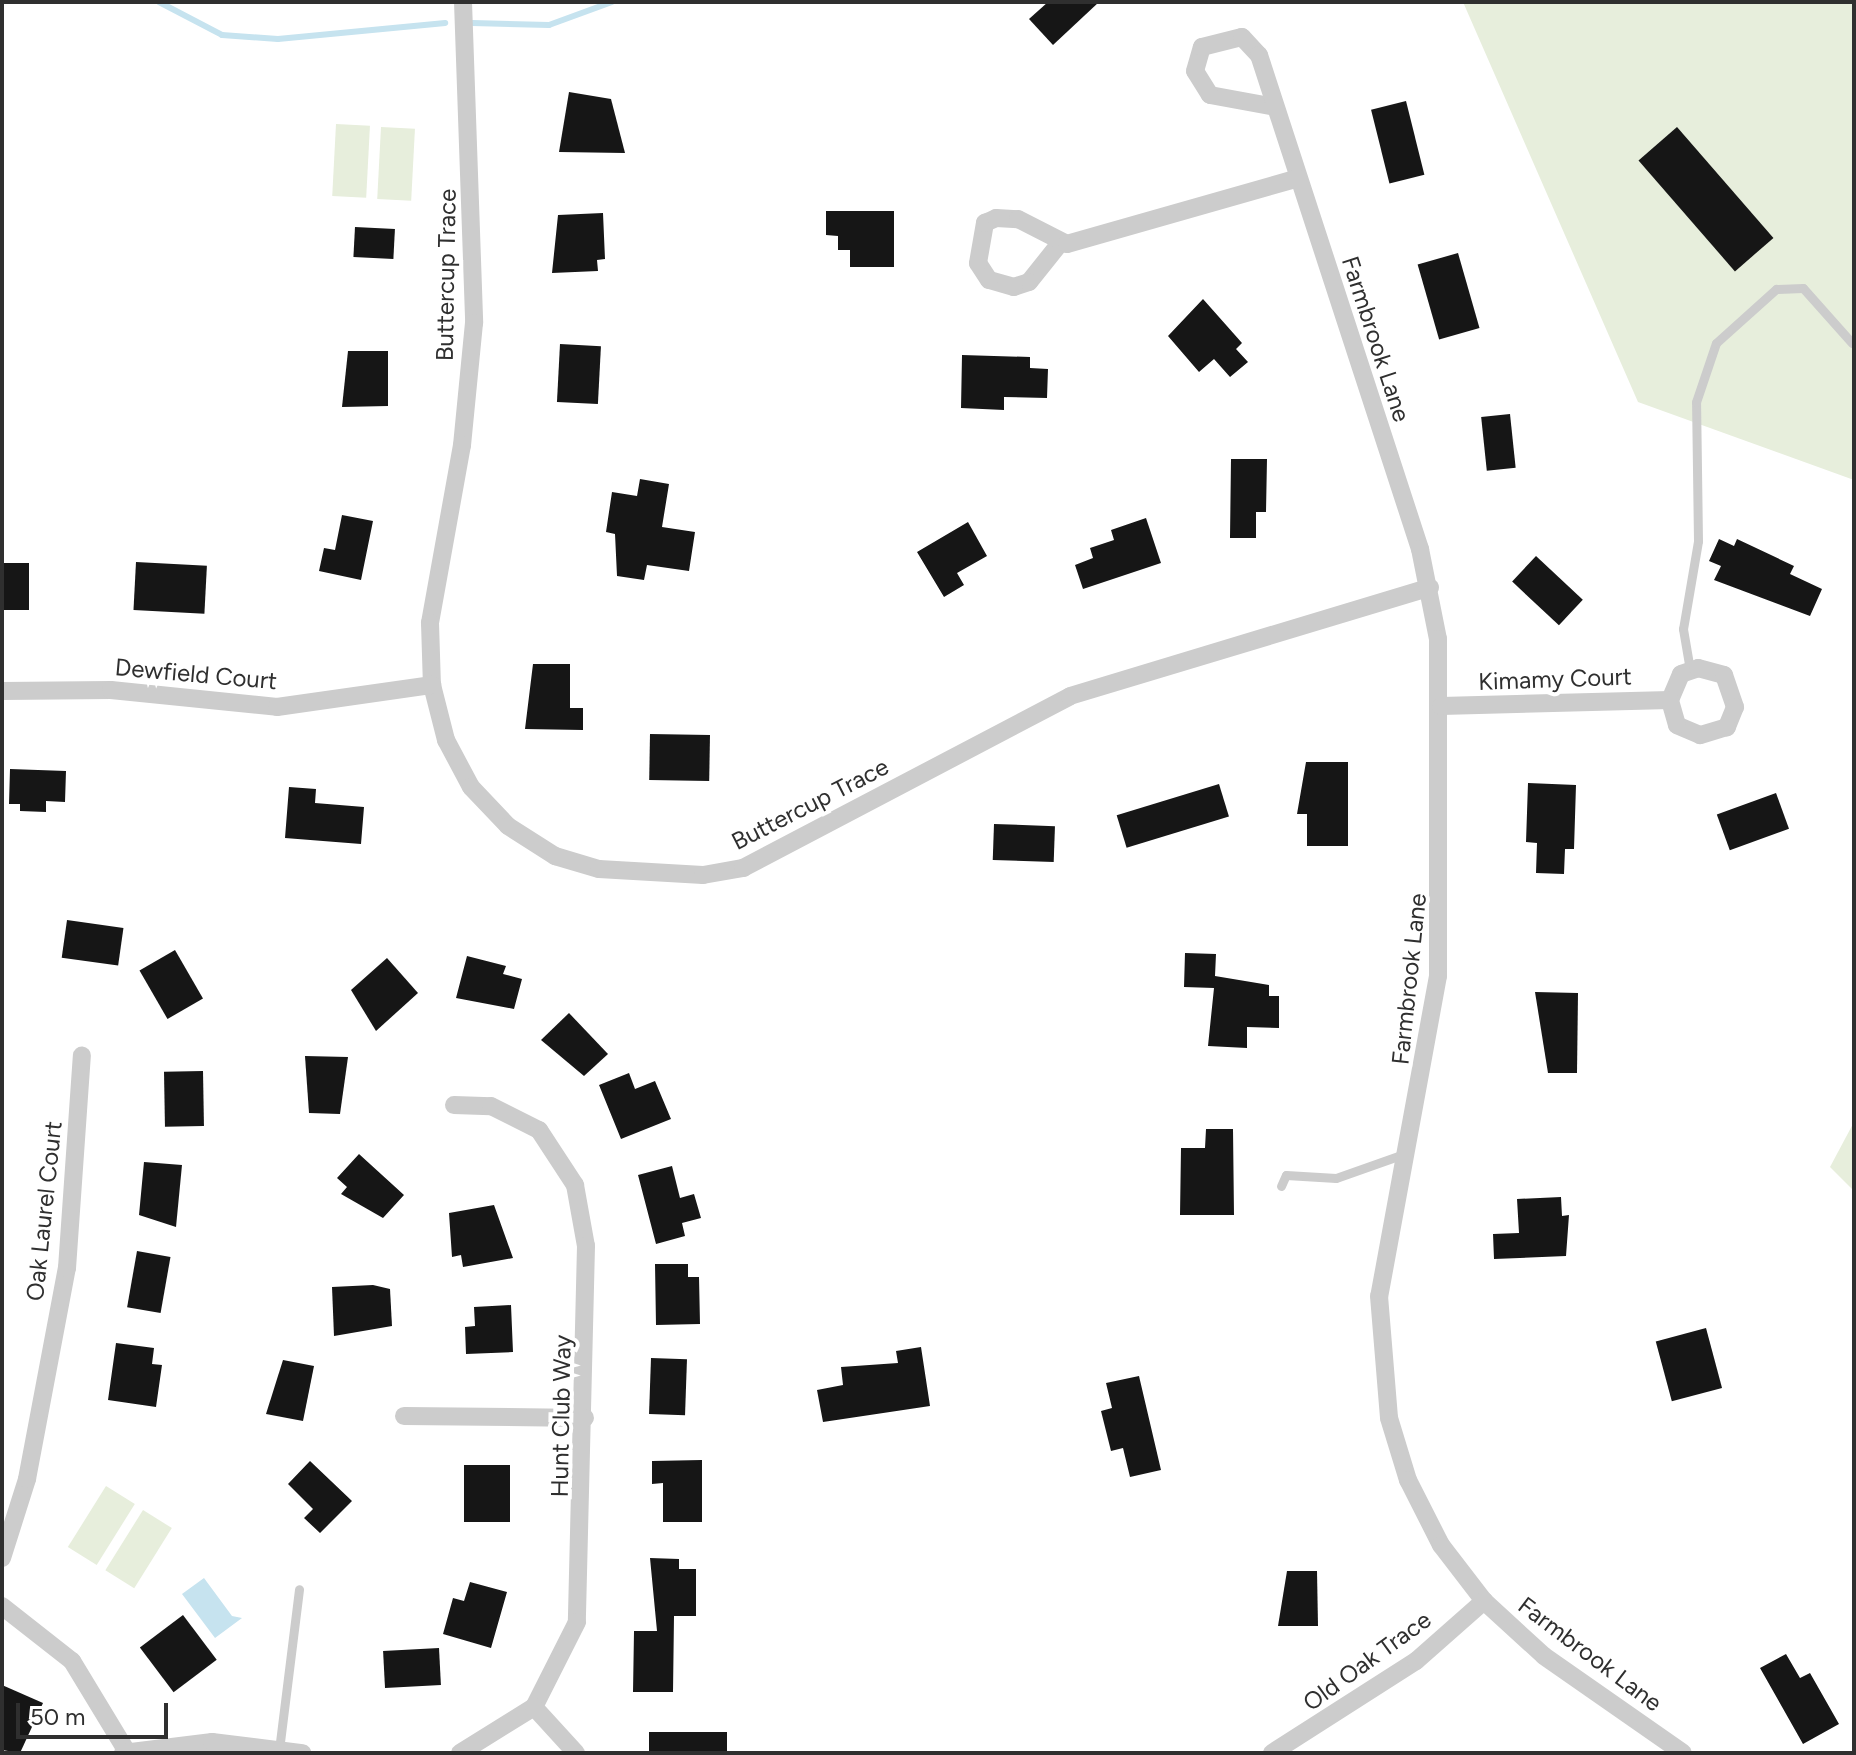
<!DOCTYPE html>
<html>
<head>
<meta charset="utf-8">
<style>
  body { margin:0 }
  #map { position:relative; width:1856px; height:1755px; overflow:hidden; background:#fff; font-family:Figtree,sans-serif }
  div>[style] { position:absolute }
  [style*='--x'] { left:calc(var(--x)*1px); top:calc(var(--y)*1px); width:calc(var(--w)*1px); rotate:calc(var(--a)*1deg) }
  .green>* { inset:0; background:#e7eedc; transform-origin:0 0 }
  .water>* { inset:0; background:#c6e3ef }
  .stream>* { height:6px; margin:-3px; padding:0 3px; transform-origin:3px; border-radius:3px; background:#c6e3ef }
  .building>* { inset:0; background:#161616; transform-origin:0 0 }
  .service>* { height:9px; margin:-4.5px; padding:0 4.5px; transform-origin:4.5px; border-radius:4.5px; background:#ccc }
  .minor>* { height:18px; margin:-9px; padding:0 9px; transform-origin:9px; border-radius:9px; background:#ccc }
  span { translate:-50% -50%; white-space:nowrap; text-align:center; line-height:1.15; -webkit-text-stroke:8px #fff; paint-order:stroke }
  .street-label { font-size:24px; color:#2f2f2f }
  .frame { position:absolute; inset:0; border:4px solid #2f2f2f; pointer-events:none }
  .scale { position:absolute; left:16px; top:1703px; width:152px; height:36px; box-sizing:border-box; border:4px solid #2f2f2f; border-top:0; padding-left:10px; font-size:24px; line-height:28px; white-space:nowrap; color:#2f2f2f; -webkit-text-stroke:6px #fff; paint-order:stroke }
</style>
</head>
<body>
<div id="map">
  <div class="green">
    <div style="clip-path:polygon(1463px 2px,1854px 2px,1854px 480px,1638px 402px)"></div>
    <div style="left:336px;top:124px;width:34px;height:72px;rotate:3deg"></div>
    <div style="left:381px;top:127px;width:34px;height:72px;rotate:3deg"></div>
    <div style="clip-path:polygon(1854px 1122px,1854px 1191px,1830px 1167px)"></div>
    <div style="left:106px;top:1486px;width:34px;height:72px;rotate:32deg"></div>
    <div style="left:143px;top:1510px;width:34px;height:71px;rotate:32deg"></div>
  </div>
  <div class="water">
    <div style="clip-path:polygon(204px 1578px,232px 1616px,242px 1618px,215px 1638px,182px 1594px)"></div>
  </div>
  <div class="stream">
    <div style="--x:159;--y:2;--w:71;--a:27.6"></div>
    <div style="--x:222;--y:35;--w:56;--a:4.1"></div>
    <div style="--x:278;--y:39;--w:168;--a:-5.5"></div>
    <div style="--x:472;--y:23;--w:77;--a:1.5"></div>
    <div style="--x:549;--y:25;--w:67;--a:-20.1"></div>
  </div>
  <div class="building">
    <div style="clip-path:polygon(1048px 2px,1099px 2px,1053px 45px,1029px 19px)"></div>
    <div style="clip-path:polygon(569px 92px,611px 99px,625px 153px,559px 152px)"></div>
    <div style="left:1406px;top:101px;width:76px;height:36px;rotate:76deg"></div>
    <div style="left:1677px;top:127px;width:147px;height:51px;rotate:49deg"></div>
    <div style="clip-path:polygon(826px 211px,894px 211px,894px 267px,850px 267px,850px 250px,838px 250px,838px 236px,826px 235px)"></div>
    <div style="clip-path:polygon(603px 213px,605px 259px,597px 260px,598px 271px,552px 273px,558px 215px)"></div>
    <div style="left:355px;top:227px;width:40px;height:30px;rotate:3deg"></div>
    <div style="left:1458px;top:253px;width:78px;height:42px;rotate:74deg"></div>
    <div style="clip-path:polygon(1203px 299px,1242px 343px,1236px 349px,1248px 362px,1230px 377px,1214px 359px,1199px 372px,1168px 336px)"></div>
    <div style="left:560px;top:344px;width:41px;height:58px;rotate:3deg"></div>
    <div style="clip-path:polygon(348px 351px,388px 351px,388px 406px,342px 407px)"></div>
    <div style="clip-path:polygon(962px 355px,1030px 357px,1030px 368px,1048px 369px,1047px 398px,1004px 397px,1004px 410px,961px 408px)"></div>
    <div style="left:1510px;top:414px;width:54px;height:29px;rotate:84deg"></div>
    <div style="clip-path:polygon(1231px 459px,1267px 459px,1266px 512px,1256px 512px,1256px 538px,1230px 538px)"></div>
    <div style="clip-path:polygon(640px 479px,669px 484px,662px 527px,695px 532px,689px 571px,647px 565px,644px 580px,617px 576px,615px 534px,606px 532px,612px 492px,637px 496px)"></div>
    <div style="clip-path:polygon(342px 515px,373px 521px,361px 580px,319px 571px,324px 548px,335px 550px)"></div>
    <div style="clip-path:polygon(1146px 518px,1161px 563px,1083px 589px,1075px 565px,1093px 558px,1090px 548px,1114px 540px,1111px 530px)"></div>
    <div style="clip-path:polygon(968px 522px,987px 556px,957px 573px,964px 585px,944px 597px,917px 552px)"></div>
    <div style="clip-path:polygon(1719px 539px,1734px 546px,1737px 539px,1794px 566px,1790px 574px,1822px 589px,1810px 616px,1714px 580px,1721px 566px,1709px 561px)"></div>
    <div style="left:1536px;top:556px;width:64px;height:35px;rotate:43deg"></div>
    <div style="left:136px;top:562px;width:71px;height:48px;rotate:3deg"></div>
    <div style="left:2px;top:563px;width:27px;height:47px"></div>
    <div style="clip-path:polygon(533px 664px,570px 664px,570px 708px,583px 708px,583px 730px,525px 729px)"></div>
    <div style="left:650px;top:734px;width:60px;height:46px;rotate:1deg"></div>
    <div style="clip-path:polygon(1306px 762px,1348px 762px,1348px 846px,1307px 846px,1307px 814px,1297px 814px)"></div>
    <div style="clip-path:polygon(10px 769px,66px 771px,65px 802px,46px 801px,46px 812px,20px 811px,20px 804px,9px 804px)"></div>
    <div style="clip-path:polygon(1528px 783px,1576px 785px,1574px 849px,1565px 849px,1564px 874px,1536px 873px,1537px 843px,1526px 842px)"></div>
    <div style="left:1219px;top:784px;width:34px;height:107px;rotate:73deg"></div>
    <div style="clip-path:polygon(289px 787px,316px 789px,315px 803px,364px 807px,361px 844px,285px 838px)"></div>
    <div style="left:1776px;top:793px;width:38px;height:63px;rotate:70deg"></div>
    <div style="left:994px;top:824px;width:61px;height:36px;rotate:2deg"></div>
    <div style="left:67px;top:920px;width:57px;height:38px;rotate:8deg"></div>
    <div style="left:175px;top:950px;width:56px;height:41px;rotate:60deg"></div>
    <div style="clip-path:polygon(1185px 953px,1216px 954px,1215px 976px,1269px 985px,1269px 996px,1279px 996px,1279px 1028px,1247px 1027px,1247px 1048px,1208px 1046px,1214px 988px,1184px 987px)"></div>
    <div style="clip-path:polygon(467px 956px,506px 966px,503px 974px,522px 979px,514px 1009px,456px 998px)"></div>
    <div style="clip-path:polygon(387px 958px,418px 993px,376px 1031px,351px 990px)"></div>
    <div style="clip-path:polygon(1535px 992px,1578px 993px,1577px 1073px,1548px 1073px)"></div>
    <div style="clip-path:polygon(569px 1013px,608px 1054px,584px 1076px,541px 1040px)"></div>
    <div style="clip-path:polygon(305px 1056px,348px 1057px,340px 1114px,309px 1113px)"></div>
    <div style="left:203px;top:1071px;width:55px;height:39px;rotate:89deg"></div>
    <div style="clip-path:polygon(629px 1073px,635px 1089px,655px 1081px,671px 1119px,621px 1139px,599px 1085px)"></div>
    <div style="clip-path:polygon(1206px 1129px,1233px 1129px,1234px 1215px,1180px 1215px,1181px 1148px,1205px 1148px)"></div>
    <div style="clip-path:polygon(359px 1154px,404px 1195px,383px 1218px,341px 1194px,347px 1187px,337px 1178px)"></div>
    <div style="clip-path:polygon(144px 1162px,182px 1165px,176px 1227px,139px 1215px)"></div>
    <div style="clip-path:polygon(672px 1166px,680px 1198px,694px 1194px,701px 1218px,682px 1223px,685px 1236px,656px 1244px,638px 1175px)"></div>
    <div style="clip-path:polygon(1561px 1197px,1562px 1216px,1569px 1215px,1566px 1256px,1494px 1259px,1493px 1234px,1519px 1233px,1517px 1199px)"></div>
    <div style="clip-path:polygon(494px 1205px,513px 1258px,463px 1267px,461px 1255px,452px 1257px,449px 1213px)"></div>
    <div style="left:137px;top:1251px;width:34px;height:57px;rotate:10deg"></div>
    <div style="clip-path:polygon(655px 1264px,688px 1264px,688px 1277px,699px 1277px,700px 1324px,656px 1325px)"></div>
    <div style="clip-path:polygon(373px 1285px,390px 1289px,392px 1326px,334px 1336px,332px 1287px)"></div>
    <div style="clip-path:polygon(511px 1305px,513px 1352px,466px 1354px,465px 1327px,475px 1326px,474px 1307px)"></div>
    <div style="left:1706px;top:1328px;width:62px;height:52px;rotate:75deg"></div>
    <div style="clip-path:polygon(116px 1343px,154px 1348px,152px 1364px,162px 1365px,156px 1407px,108px 1400px)"></div>
    <div style="clip-path:polygon(921px 1347px,930px 1406px,823px 1422px,817px 1390px,843px 1385px,841px 1367px,898px 1363px,896px 1351px)"></div>
    <div style="left:651px;top:1358px;width:36px;height:56px;rotate:2deg"></div>
    <div style="clip-path:polygon(283px 1360px,314px 1366px,303px 1421px,266px 1414px)"></div>
    <div style="clip-path:polygon(1139px 1376px,1161px 1470px,1130px 1477px,1123px 1448px,1111px 1451px,1101px 1411px,1112px 1408px,1106px 1383px)"></div>
    <div style="clip-path:polygon(702px 1460px,702px 1522px,663px 1522px,663px 1483px,652px 1484px,652px 1461px)"></div>
    <div style="clip-path:polygon(310px 1461px,352px 1501px,320px 1533px,304px 1518px,313px 1509px,288px 1484px)"></div>
    <div style="left:510px;top:1465px;width:57px;height:46px;rotate:90deg"></div>
    <div style="clip-path:polygon(650px 1558px,679px 1559px,679px 1569px,696px 1569px,696px 1616px,674px 1616px,673px 1692px,633px 1692px,634px 1631px,657px 1631px)"></div>
    <div style="clip-path:polygon(1287px 1571px,1317px 1571px,1318px 1626px,1278px 1626px)"></div>
    <div style="clip-path:polygon(470px 1582px,507px 1592px,491px 1648px,443px 1634px,453px 1598px,464px 1601px)"></div>
    <div style="left:183px;top:1615px;width:56px;height:54px;rotate:53deg"></div>
    <div style="left:439px;top:1648px;width:37px;height:56px;rotate:87deg"></div>
    <div style="clip-path:polygon(1786px 1654px,1800px 1678px,1810px 1673px,1839px 1724px,1803px 1744px,1760px 1668px)"></div>
    <div style="clip-path:polygon(2px 1685px,43px 1703px,20px 1753px,2px 1750px)"></div>
    <div style="left:649px;top:1732px;width:78px;height:21px"></div>
  </div>
  <div class="service">
    <div style="--x:1690;--y:670;--w:42;--a:-99.7"></div>
    <div style="--x:1683;--y:629;--w:89;--a:-80.3"></div>
    <div style="--x:1698;--y:541;--w:139;--a:-90.8"></div>
    <div style="--x:1696;--y:402;--w:62;--a:-71.3"></div>
    <div style="--x:1716;--y:343;--w:81;--a:-42"></div>
    <div style="--x:1776;--y:289;--w:27;--a:-2"></div>
    <div style="--x:1803;--y:288;--w:74;--a:48.3"></div>
    <div style="--x:1281;--y:1186;--w:12;--a:-66"></div>
    <div style="--x:1286;--y:1175;--w:50;--a:3.4"></div>
    <div style="--x:1336;--y:1178;--w:72;--a:-19.4"></div>
    <div style="--x:279;--y:1750;--w:162;--a:-82.9"></div>
  </div>
  <div class="minor">
    <div style="--x:463;--y:2;--w:321;--a:88"></div>
    <div style="--x:474;--y:323;--w:123;--a:95.6"></div>
    <div style="--x:462;--y:445;--w:181;--a:100.2"></div>
    <div style="--x:430;--y:623;--w:62;--a:88.2"></div>
    <div style="--x:432;--y:685;--w:57;--a:75.7"></div>
    <div style="--x:446;--y:740;--w:53;--a:62"></div>
    <div style="--x:471;--y:787;--w:54;--a:46.5"></div>
    <div style="--x:508;--y:826;--w:56;--a:32.6"></div>
    <div style="--x:555;--y:856;--w:46;--a:16.5"></div>
    <div style="--x:599;--y:869;--w:104;--a:3.3"></div>
    <div style="--x:703;--y:875;--w:41;--a:-9.9"></div>
    <div style="--x:743;--y:868;--w:369;--a:-27.7"></div>
    <div style="--x:1070;--y:696;--w:376;--a:-16.8"></div>
    <div style="--x:1270;--y:106;--w:61;--a:-169.6"></div>
    <div style="--x:1210;--y:95;--w:28;--a:-122"></div>
    <div style="--x:1195;--y:71;--w:25;--a:-74"></div>
    <div style="--x:1202;--y:47;--w:41;--a:-14"></div>
    <div style="--x:1242;--y:37;--w:25;--a:47"></div>
    <div style="--x:1259;--y:55;--w:520;--a:71.95"></div>
    <div style="--x:1420;--y:549;--w:92;--a:78.7"></div>
    <div style="--x:1438;--y:639;--w:337;--a:90"></div>
    <div style="--x:1438;--y:976;--w:325;--a:100.4"></div>
    <div style="--x:1379;--y:1296;--w:122;--a:85.3"></div>
    <div style="--x:1389;--y:1418;--w:65;--a:73"></div>
    <div style="--x:1408;--y:1480;--w:73;--a:63.1"></div>
    <div style="--x:1441;--y:1545;--w:71;--a:52.5"></div>
    <div style="--x:1484;--y:1601;--w:81;--a:42.5"></div>
    <div style="--x:1544;--y:1656;--w:169;--a:34.9"></div>
    <div style="--x:1061;--y:242;--w:51;--a:128.7"></div>
    <div style="--x:1029;--y:282;--w:16;--a:162"></div>
    <div style="--x:1014;--y:287;--w:26;--a:-164"></div>
    <div style="--x:989;--y:280;--w:20;--a:-123"></div>
    <div style="--x:978;--y:263;--w:41;--a:-80.1"></div>
    <div style="--x:985;--y:223;--w:12;--a:-24"></div>
    <div style="--x:996;--y:218;--w:22;--a:3"></div>
    <div style="--x:1018;--y:219;--w:55;--a:27"></div>
    <div style="--x:1067;--y:244;--w:240;--a:-15.9"></div>
    <div style="--x:2;--y:691;--w:109;--a:-0.5"></div>
    <div style="--x:111;--y:690;--w:167;--a:5.8"></div>
    <div style="--x:277;--y:707;--w:157;--a:-8.1"></div>
    <div style="--x:1441;--y:706;--w:229;--a:-1.5"></div>
    <div style="--x:1670;--y:700;--w:28;--a:-67"></div>
    <div style="--x:1681;--y:674;--w:18;--a:-19"></div>
    <div style="--x:1698;--y:668;--w:27;--a:15"></div>
    <div style="--x:1724;--y:675;--w:34;--a:71"></div>
    <div style="--x:1735;--y:707;--w:22;--a:112"></div>
    <div style="--x:1727;--y:727;--w:28;--a:163"></div>
    <div style="--x:1700;--y:735;--w:25;--a:-157"></div>
    <div style="--x:1677;--y:725;--w:26;--a:-106"></div>
    <div style="--x:454;--y:1105;--w:37;--a:2"></div>
    <div style="--x:491;--y:1106;--w:54;--a:26.6"></div>
    <div style="--x:539;--y:1130;--w:66;--a:56.8"></div>
    <div style="--x:575;--y:1185;--w:62;--a:79.8"></div>
    <div style="--x:586;--y:1246;--w:376;--a:91.4"></div>
    <div style="--x:577;--y:1622;--w:95;--a:116.8"></div>
    <div style="--x:534;--y:1707;--w:87;--a:148.1"></div>
    <div style="--x:404;--y:1416;--w:181;--a:0.6"></div>
    <div style="--x:2;--y:1558;--w:83;--a:-72.4"></div>
    <div style="--x:27;--y:1479;--w:215;--a:-79.3"></div>
    <div style="--x:67;--y:1268;--w:213;--a:-86"></div>
    <div style="--x:2;--y:1606;--w:89;--a:38.2"></div>
    <div style="--x:72;--y:1661;--w:104;--a:58.8"></div>
    <div style="--x:534;--y:1707;--w:62;--a:47.6"></div>
    <div style="--x:123;--y:1753;--w:90;--a:-7"></div>
    <div style="--x:212;--y:1742;--w:91;--a:7"></div>
    <div style="--x:1272;--y:1753;--w:171;--a:-32.6"></div>
    <div style="--x:1416;--y:1661;--w:91;--a:-41.4"></div>
  </div>
  <div class="street-label">
    <span style="left:446px;top:275px;rotate:-89deg">Buttercup Trace</span>
    <span style="left:1376px;top:339px;rotate:72deg">Farmbrook Lane</span>
    <span style="left:196px;top:674px;rotate:5deg">Dewfield Court</span>
    <span style="left:1555px;top:679px;rotate:-2deg">Kimamy Court</span>
    <span style="left:810px;top:804px;rotate:-27deg">Buttercup Trace</span>
    <span style="left:1409px;top:979px;rotate:-84deg">Farmbrook Lane</span>
    <span style="left:44px;top:1211px;rotate:-84deg">Oak Laurel Court</span>
    <span style="left:561px;top:1416px;rotate:-89deg">Hunt Club Way</span>
    <span style="left:1590px;top:1654px;rotate:37deg">Farmbrook Lane</span>
    <span style="left:1367px;top:1661px;rotate:-36deg">Old Oak Trace</span>
  </div>
  <div class="frame"></div>
  <div class="scale">50 m</div>
</div>
</body>
</html>
